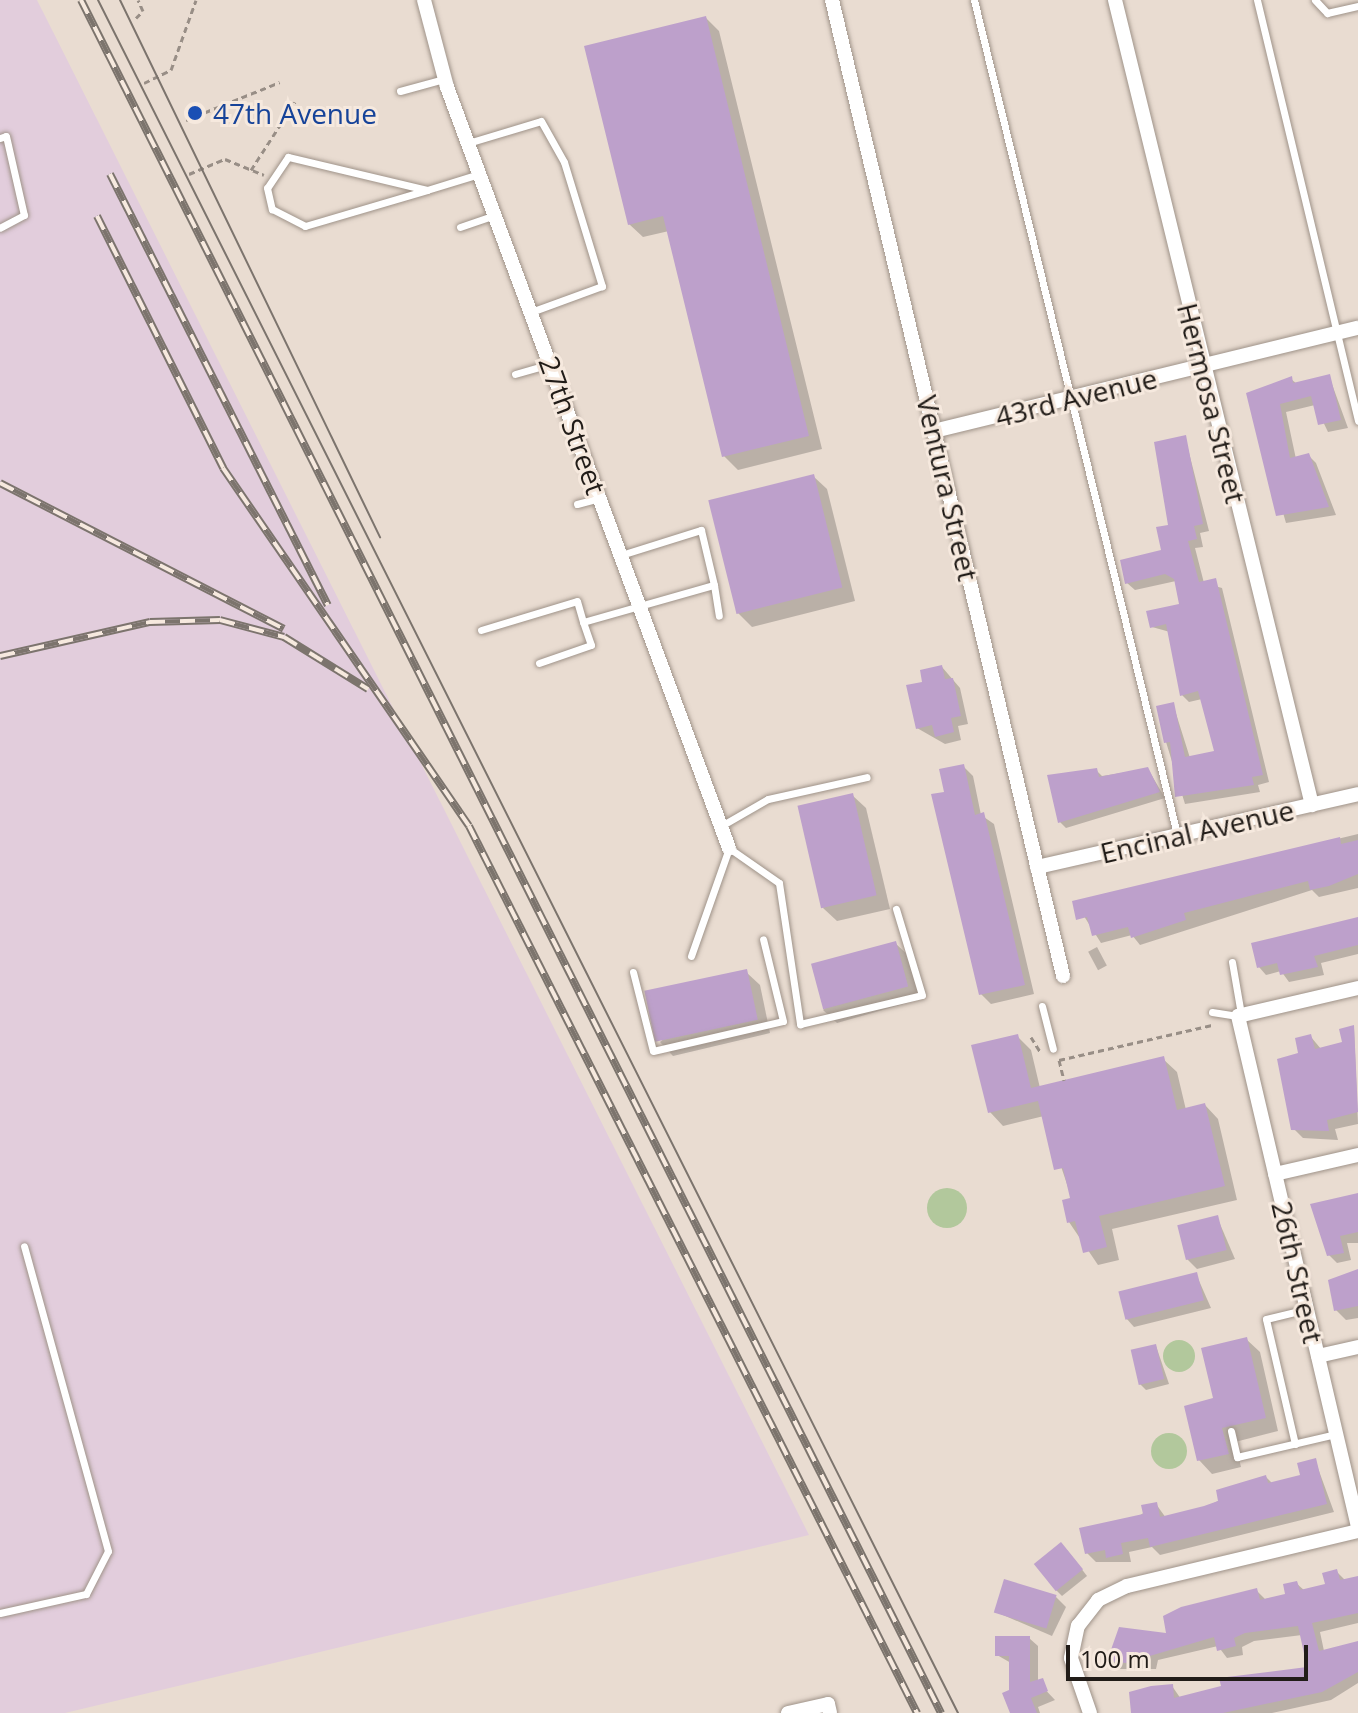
<!DOCTYPE html>
<html>
<head>
<meta charset="utf-8">
<style>
  body { margin:0 }
  #map { position:relative; width:1358px; height:1713px; overflow:hidden; background:#e9dcd1; font-family:"Open Sans",sans-serif }
  div>[style] { position:absolute }
  [style*='--x'] { left:calc(var(--x)*1px); top:calc(var(--y)*1px); width:calc(var(--w)*1px); rotate:calc(var(--a)*1deg) }
  .industrial>* { inset:0; background:#e2cddc }
  .green>* { inset:0; background:#b2c89c }
  .round { border-radius:50% }
  .shadow>* { inset:0; background:#0003; transform-origin:0 0 }
  .building>* { inset:0; background:#bda0cb; transform-origin:0 0 }
  .path>* { height:3px; margin-top:-1.5px; transform-origin:0; background:repeating-linear-gradient(90deg,#988e86 0 6px,transparent 0 10px) }
  .roads { filter:drop-shadow(0 0 2px #9f9389) drop-shadow(0 0 2px #9f9389) }
  .lane>* { height:7px; margin:-3.5px; padding:0 3.5px; transform-origin:3.5px; border-radius:3.5px; background:#fff }
  .street>* { height:14px; margin:-7px; padding:0 7px; transform-origin:7px; border-radius:7px; background:#fff }
  .tram>* { height:2px; margin:-1px; padding:0 1px; transform-origin:1px; border-radius:1px; background:#7c746d }
  .rail>* { height:8px; margin-top:-4px; transform-origin:0; background:repeating-linear-gradient(90deg,#f6e9de 0 15px,#7c746d 0 30px); box-sizing:border-box; border-block:2px solid #7c746d }
  .dots>* { width:22px; height:22px; translate:-50% -50%; box-sizing:border-box; border:4px solid #f6e9de; border-radius:50% }
  span { translate:-50% -50%; white-space:nowrap; text-align:center; line-height:1.15; -webkit-text-stroke:6px #f6e9de; paint-order:stroke }
  .transit-label { font-size:28px; color:#164399 }
  .left { translate:0 -50%; text-align:left }
  .street-label { font-size:28px; color:#211c18 }
  .scale { position:absolute; left:1066px; top:1645px; width:242px; height:36px; box-sizing:border-box; border:4px solid #211c18; border-top:0; padding-left:10px; font-size:24px; line-height:28px; white-space:nowrap; color:#211c18; -webkit-text-stroke:6px #f6e9de; paint-order:stroke }
</style>
</head>
<body>
<div id="map">
  <div class="industrial">
    <div style="clip-path:polygon(0 0,37px 0,809px 1535px,65px 1713px,0 1713px)"></div>
  </div>
  <div class="green">
    <div class="round" style="left:927px;top:1188px;width:40px;height:40px"></div>
    <div class="round" style="left:1163px;top:1340px;width:32px;height:32px"></div>
    <div class="round" style="left:1151px;top:1433px;width:36px;height:36px"></div>
  </div>
  <div class="shadow">
    <div style="clip-path:polygon(706px 18px,719px 31px,822px 449px,738px 470px,724px 456px,669px 231px,643px 237px,629px 224px)"></div>
    <div style="clip-path:polygon(1329px 376px,1348px 428px,1328px 432px,1315px 405px,1286px 412px,1296px 459px,1308px 455px,1316px 463px,1336px 515px,1286px 523px,1249px 395px,1291px 379px,1297px 384px)"></div>
    <div style="clip-path:polygon(1185px 437px,1209px 531px,1200px 533px,1203px 547px,1195px 548px,1204px 583px,1222px 588px,1269px 782px,1258px 785px,1260px 792px,1185px 804px,1166px 742px,1173px 704px,1190px 758px,1216px 753px,1202px 699px,1189px 702px,1182px 695px,1170px 632px,1152px 627px,1181px 606px,1176px 581px,1135px 590px,1127px 583px,1163px 551px)"></div>
    <div style="clip-path:polygon(813px 476px,827px 489px,855px 601px,752px 627px,738px 613px)"></div>
    <div style="clip-path:polygon(942px 667px,960px 688px,968px 724px,958px 726px,961px 740px,945px 744px,917px 728px,924px 683px)"></div>
    <div style="clip-path:polygon(963px 766px,973px 776px,981px 815px,994px 824px,1034px 994px,991px 1004px,981px 994px,946px 793px)"></div>
    <div style="clip-path:polygon(1148px 769px,1165px 798px,1066px 828px,1060px 822px,1096px 770px,1102px 776px)"></div>
    <div style="clip-path:polygon(852px 795px,866px 808px,890px 909px,837px 921px,823px 908px)"></div>
    <div style="clip-path:polygon(1358px 834px,1358px 888px,1319px 897px,1312px 890px,1140px 945px,1132px 935px,1101px 943px,1075px 902px)"></div>
    <div style="clip-path:polygon(1358px 919px,1358px 954px,1321px 963px,1324px 975px,1289px 982px,1281px 971px,1266px 975px,1259px 967px)"></div>
    <div style="clip-path:polygon(895px 943px,909px 956px,921px 999px,837px 1023px,823px 1010px)"></div>
    <div style="left:1097px;top:947px;width:21px;height:10px;rotate:62deg"></div>
    <div style="clip-path:polygon(746px 972px,760px 985px,770px 1033px,673px 1056px,660px 1042px)"></div>
    <div style="clip-path:polygon(1354px 1028px,1358px 1124px,1335px 1129px,1338px 1140px,1303px 1138px,1293px 1128px,1301px 1055px,1311px 1037px,1321px 1049px,1345px 1043px)"></div>
    <div style="clip-path:polygon(1017px 1036px,1031px 1050px,1040px 1088px,1163px 1059px,1177px 1072px,1186px 1110px,1205px 1105px,1218px 1119px,1237px 1200px,1112px 1229px,1119px 1260px,1098px 1265px,1069px 1222px,1072px 1199px,1044px 1116px,1003px 1126px,990px 1112px)"></div>
    <div style="clip-path:polygon(1358px 1194px,1358px 1243px,1347px 1243px,1351px 1260px,1337px 1263px,1329px 1255px)"></div>
    <div style="clip-path:polygon(1217px 1217px,1235px 1259px,1197px 1269px,1187px 1259px)"></div>
    <div style="clip-path:polygon(1196px 1274px,1211px 1308px,1134px 1327px,1126px 1318px)"></div>
    <div style="clip-path:polygon(1358px 1274px,1358px 1318px,1346px 1320px,1336px 1310px)"></div>
    <div style="clip-path:polygon(1246px 1339px,1260px 1352px,1278px 1431px,1235px 1442px,1241px 1467px,1212px 1474px,1199px 1460px,1216px 1400px)"></div>
    <div style="clip-path:polygon(1156px 1346px,1169px 1384px,1146px 1390px,1140px 1384px)"></div>
    <div style="clip-path:polygon(1315px 1460px,1334px 1512px,1160px 1555px,1152px 1547px,1129px 1552px,1131px 1562px,1096px 1562px,1087px 1553px,1156px 1504px,1166px 1518px,1204px 1508px,1266px 1477px,1273px 1484px,1303px 1476px)"></div>
    <div style="clip-path:polygon(1067px 1550px,1087px 1576px,1062px 1596px,1056px 1590px)"></div>
    <div style="clip-path:polygon(1337px 1572px,1346px 1581px,1358px 1578px,1358px 1623px,1320px 1632px,1324px 1651px,1358px 1643px,1358px 1683px,1331px 1700px,1272px 1713px,1133px 1713px,1172px 1686px,1181px 1699px,1310px 1669px,1302px 1635px,1254px 1641px,1242px 1647px,1243px 1655px,1227px 1658px,1218px 1646px,1158px 1660px,1156px 1669px,1118px 1669px,1109px 1661px,1256px 1590px,1265px 1599px,1288px 1595px,1296px 1583px,1305px 1591px,1327px 1586px)"></div>
    <div style="clip-path:polygon(1056px 1597px,1066px 1607px,1052px 1636px,996px 1612px)"></div>
    <div style="clip-path:polygon(1029px 1638px,1038px 1646px,1038px 1682px,1055px 1700px,1038px 1707px,1040px 1713px,1013px 1713px,1011px 1663px,997px 1655px)"></div>
  </div>
  <div class="building">
    <div style="clip-path:polygon(706px 16px,809px 436px,722px 457px,663px 216px,628px 225px,584px 46px)"></div>
    <div style="clip-path:polygon(1330px 374px,1341px 420px,1318px 425px,1311px 396px,1280px 404px,1290px 458px,1309px 453px,1329px 507px,1276px 516px,1246px 393px,1292px 376px,1293px 383px)"></div>
    <div style="clip-path:polygon(1186px 435px,1203px 524px,1194px 526px,1197px 539px,1188px 541px,1199px 582px,1216px 578px,1263px 775px,1252px 777px,1254px 785px,1175px 797px,1170px 742px,1164px 743px,1156px 706px,1174px 702px,1185px 757px,1214px 751px,1198px 691px,1180px 696px,1166px 624px,1150px 628px,1146px 611px,1179px 604px,1174px 579px,1165px 574px,1125px 584px,1120px 560px,1161px 550px,1156px 527px,1168px 525px,1154px 442px)"></div>
    <div style="left:814px;top:474px;width:117px;height:109px;rotate:76deg"></div>
    <div style="clip-path:polygon(942px 665px,945px 679px,953px 678px,961px 716px,951px 718px,954px 732px,935px 737px,932px 725px,916px 729px,906px 685px,922px 682px,920px 670px)"></div>
    <div style="clip-path:polygon(964px 764px,975px 815px,984px 812px,1025px 985px,979px 995px,931px 794px,944px 792px,939px 769px)"></div>
    <div style="clip-path:polygon(1148px 767px,1160px 792px,1058px 823px,1047px 775px,1097px 768px,1099px 777px)"></div>
    <div style="left:853px;top:793px;width:105px;height:57px;rotate:77deg"></div>
    <div style="clip-path:polygon(1340px 837px,1341px 844px,1358px 840px,1358px 874px,1329px 886px,1310px 890px,1308px 881px,1184px 913px,1186px 920px,1131px 938px,1128px 927px,1092px 936px,1087px 917px,1076px 920px,1072px 901px)"></div>
    <div style="clip-path:polygon(1358px 917px,1358px 945px,1314px 956px,1318px 967px,1280px 975px,1277px 963px,1257px 968px,1251px 943px)"></div>
    <div style="left:896px;top:941px;width:47px;height:88px;rotate:75deg"></div>
    <div style="left:747px;top:969px;width:52px;height:105px;rotate:78deg"></div>
    <div style="clip-path:polygon(1354px 1025px,1358px 1112px,1327px 1120px,1329px 1131px,1291px 1130px,1277px 1059px,1298px 1053px,1295px 1038px,1311px 1034px,1315px 1049px,1342px 1042px,1339px 1029px)"></div>
    <div style="clip-path:polygon(1018px 1034px,1031px 1088px,1164px 1056px,1177px 1110px,1205px 1103px,1225px 1186px,1099px 1216px,1107px 1247px,1083px 1253px,1075px 1221px,1067px 1223px,1062px 1200px,1070px 1198px,1063px 1168px,1054px 1170px,1038px 1101px,988px 1113px,971px 1045px)"></div>
    <div style="clip-path:polygon(1358px 1193px,1358px 1232px,1340px 1236px,1344px 1253px,1327px 1256px,1310px 1204px)"></div>
    <div style="left:1218px;top:1215px;width:36px;height:42px;rotate:76deg"></div>
    <div style="clip-path:polygon(1358px 1269px,1358px 1306px,1334px 1311px,1328px 1280px)"></div>
    <div style="left:1197px;top:1272px;width:29px;height:81px;rotate:76deg"></div>
    <div style="clip-path:polygon(1247px 1337px,1266px 1418px,1222px 1428px,1229px 1454px,1197px 1461px,1184px 1406px,1213px 1398px,1201px 1348px)"></div>
    <div style="left:1156px;top:1344px;width:36px;height:26px;rotate:77deg"></div>
    <div style="clip-path:polygon(1316px 1458px,1327px 1504px,1150px 1547px,1148px 1538px,1121px 1543px,1123px 1554px,1106px 1558px,1105px 1550px,1085px 1554px,1079px 1528px,1143px 1514px,1141px 1505px,1157px 1502px,1160px 1517px,1204px 1506px,1218px 1501px,1216px 1490px,1266px 1475px,1268px 1483px,1300px 1475px,1297px 1463px)"></div>
    <div style="left:1061px;top:1542px;width:35px;height:35px;rotate:51deg"></div>
    <div style="clip-path:polygon(1337px 1569px,1340px 1580px,1358px 1576px,1358px 1613px,1312px 1623px,1319px 1651px,1358px 1641px,1358px 1672px,1322px 1692px,1223px 1713px,1131px 1713px,1129px 1692px,1151px 1686px,1173px 1684px,1174px 1698px,1221px 1686px,1219px 1678px,1307px 1667px,1298px 1626px,1245px 1633px,1234px 1638px,1236px 1646px,1217px 1651px,1214px 1637px,1126px 1663px,1107px 1661px,1119px 1627px,1166px 1633px,1163px 1616px,1181px 1607px,1257px 1588px,1260px 1600px,1285px 1594px,1283px 1584px,1297px 1581px,1300px 1590px,1325px 1584px,1322px 1573px)"></div>
    <div style="left:1004px;top:1579px;width:55px;height:35px;rotate:17deg"></div>
    <div style="clip-path:polygon(995px 1636px,1030px 1636px,1030px 1682px,1043px 1678px,1048px 1691px,1031px 1698px,1037px 1713px,1010px 1713px,1002px 1693px,1009px 1690px,1009px 1656px,995px 1656px)"></div>
  </div>
  <div class="path">
    <div style="--x:136;--y:18;--w:10;--a:-45"></div>
    <div style="--x:143;--y:11;--w:12;--a:-114"></div>
    <div style="--x:144;--y:83;--w:30;--a:-26"></div>
    <div style="--x:171;--y:70;--w:74;--a:-70.3"></div>
    <div style="--x:186;--y:120;--w:101;--a:-22"></div>
    <div style="--x:251;--y:170;--w:81;--a:-57.1"></div>
    <div style="--x:189;--y:174;--w:39;--a:-23"></div>
    <div style="--x:225;--y:159;--w:42;--a:22.3"></div>
    <div style="--x:1031;--y:1037;--w:19;--a:58"></div>
    <div style="--x:1059;--y:1060;--w:157;--a:-12.9"></div>
    <div style="--x:1059;--y:1060;--w:21;--a:76"></div>
  </div>
  <div class="roads">
    <div class="lane">
      <div style="--x:974;--y:0;--w:858;--a:76.32"></div>
      <div style="--x:1257;--y:0;--w:433;--a:76.5"></div>
      <div style="--x:1315;--y:0;--w:18;--a:47"></div>
      <div style="--x:1327;--y:13;--w:32;--a:-13"></div>
      <div style="--x:400;--y:91;--w:46;--a:-15.3"></div>
      <div style="--x:0;--y:138;--w:6;--a:-18"></div>
      <div style="--x:6;--y:136;--w:81;--a:77.2"></div>
      <div style="--x:24;--y:215;--w:27;--a:152"></div>
      <div style="--x:468;--y:143;--w:76;--a:-16.8"></div>
      <div style="--x:541;--y:121;--w:47;--a:60.7"></div>
      <div style="--x:564;--y:162;--w:130;--a:73"></div>
      <div style="--x:602;--y:286;--w:76;--a:159.9"></div>
      <div style="--x:427;--y:190;--w:143;--a:-166.6"></div>
      <div style="--x:288;--y:157;--w:37;--a:124"></div>
      <div style="--x:267;--y:188;--w:22;--a:77"></div>
      <div style="--x:272;--y:209;--w:37;--a:27"></div>
      <div style="--x:305;--y:226;--w:127;--a:-16.4"></div>
      <div style="--x:427;--y:190;--w:54;--a:-17.1"></div>
      <div style="--x:460;--y:227;--w:37;--a:-19"></div>
      <div style="--x:515;--y:374;--w:36;--a:-16"></div>
      <div style="--x:577;--y:504;--w:23;--a:-15"></div>
      <div style="--x:621;--y:555;--w:84;--a:-17.4"></div>
      <div style="--x:701;--y:530;--w:57;--a:76.7"></div>
      <div style="--x:481;--y:630;--w:100;--a:-16.8"></div>
      <div style="--x:577;--y:601;--w:22;--a:74"></div>
      <div style="--x:539;--y:663;--w:55;--a:-19.1"></div>
      <div style="--x:591;--y:645;--w:24;--a:-109"></div>
      <div style="--x:583;--y:622;--w:136;--a:-15.8"></div>
      <div style="--x:714;--y:585;--w:31;--a:81"></div>
      <div style="--x:721;--y:826;--w:54;--a:-29.9"></div>
      <div style="--x:768;--y:799;--w:101;--a:-12.5"></div>
      <div style="--x:691;--y:956;--w:114;--a:-70.6"></div>
      <div style="--x:729;--y:848;--w:61;--a:35"></div>
      <div style="--x:779;--y:883;--w:143;--a:81.5"></div>
      <div style="--x:800;--y:1024;--w:125;--a:-13.4"></div>
      <div style="--x:922;--y:995;--w:90;--a:-106.8"></div>
      <div style="--x:1232;--y:962;--w:53;--a:80.2"></div>
      <div style="--x:633;--y:972;--w:81;--a:75.8"></div>
      <div style="--x:653;--y:1051;--w:133;--a:-13"></div>
      <div style="--x:783;--y:1021;--w:84;--a:-103.7"></div>
      <div style="--x:1042;--y:1006;--w:44;--a:75.7"></div>
      <div style="--x:1212;--y:1012;--w:26;--a:9"></div>
      <div style="--x:1231;--y:1431;--w:27;--a:77"></div>
      <div style="--x:1237;--y:1457;--w:102;--a:-13.1"></div>
      <div style="--x:1295;--y:1444;--w:128;--a:-103.1"></div>
      <div style="--x:1266;--y:1319;--w:42;--a:-13.7"></div>
      <div style="--x:0;--y:1613;--w:88;--a:-12.5"></div>
      <div style="--x:86;--y:1594;--w:48;--a:-62.9"></div>
      <div style="--x:108;--y:1551;--w:316;--a:-105.4"></div>
    </div>
    <div class="street">
      <div style="--x:424;--y:0;--w:90;--a:75.2"></div>
      <div style="--x:447;--y:87;--w:812;--a:69.67"></div>
      <div style="--x:832;--y:0;--w:1003;--a:76.68"></div>
      <div style="--x:1115;--y:0;--w:829;--a:76.25"></div>
      <div style="--x:934;--y:431;--w:436;--a:-13.7"></div>
      <div style="--x:1037;--y:867;--w:329;--a:-12.8"></div>
      <div style="--x:1358;--y:988;--w:123;--a:166.9"></div>
      <div style="--x:1238;--y:1016;--w:525;--a:76.78"></div>
      <div style="--x:1275;--y:1174;--w:85;--a:-12.9"></div>
      <div style="--x:1318;--y:1356;--w:41;--a:-12.7"></div>
      <div style="--x:788;--y:1713;--w:41;--a:-12.7"></div>
      <div style="--x:828;--y:1704;--w:9;--a:77"></div>
      <div style="--x:1090;--y:1713;--w:58;--a:-109.1"></div>
      <div style="--x:1071;--y:1658;--w:33;--a:-78"></div>
      <div style="--x:1078;--y:1626;--w:33;--a:-52"></div>
      <div style="--x:1098;--y:1600;--w:32;--a:-26"></div>
      <div style="--x:1127;--y:1586;--w:237;--a:-13.4"></div>
    </div>
  </div>
  <div class="tram">
    <div style="--x:98;--y:0;--w:1917;--a:63.34"></div>
    <div style="--x:120;--y:0;--w:597;--a:64.17"></div>
  </div>
  <div class="rail">
    <div style="--x:81;--y:0;--w:1917;--a:63.34"></div>
    <div style="--x:110;--y:174;--w:483;--a:63.2"></div>
    <div style="--x:97;--y:216;--w:282;--a:63.4"></div>
    <div style="--x:223;--y:468;--w:434;--a:55.5"></div>
    <div style="--x:469;--y:826;--w:994;--a:63.2"></div>
    <div style="--x:0;--y:483;--w:319;--a:27.2"></div>
    <div style="--x:0;--y:656;--w:154;--a:-12.8"></div>
    <div style="--x:150;--y:622;--w:70;--a:-1.6"></div>
    <div style="--x:220;--y:620;--w:66;--a:14.9"></div>
    <div style="--x:284;--y:637;--w:99;--a:31.8"></div>
  </div>
  <div class="dots">
    <div style="left:195px;top:113px;background:#1a4fb4"></div>
  </div>
  <div class="transit-label">
    <span class="left" style="left:213px;top:113px">47th Avenue</span>
  </div>
  <div class="street-label">
    <span style="left:1076px;top:397px;rotate:-14deg">43rd Avenue</span>
    <span style="left:1212px;top:403px;rotate:76deg">Hermosa Street</span>
    <span style="left:573px;top:425px;rotate:70deg">27th Street</span>
    <span style="left:948px;top:488px;rotate:77deg">Ventura Street</span>
    <span style="left:1197px;top:831px;rotate:-13deg">Encinal Avenue</span>
    <span style="left:1298px;top:1272px;rotate:77deg">26th Street</span>
  </div>
  <div class="scale">100 m</div>
</div>
</body>
</html>
